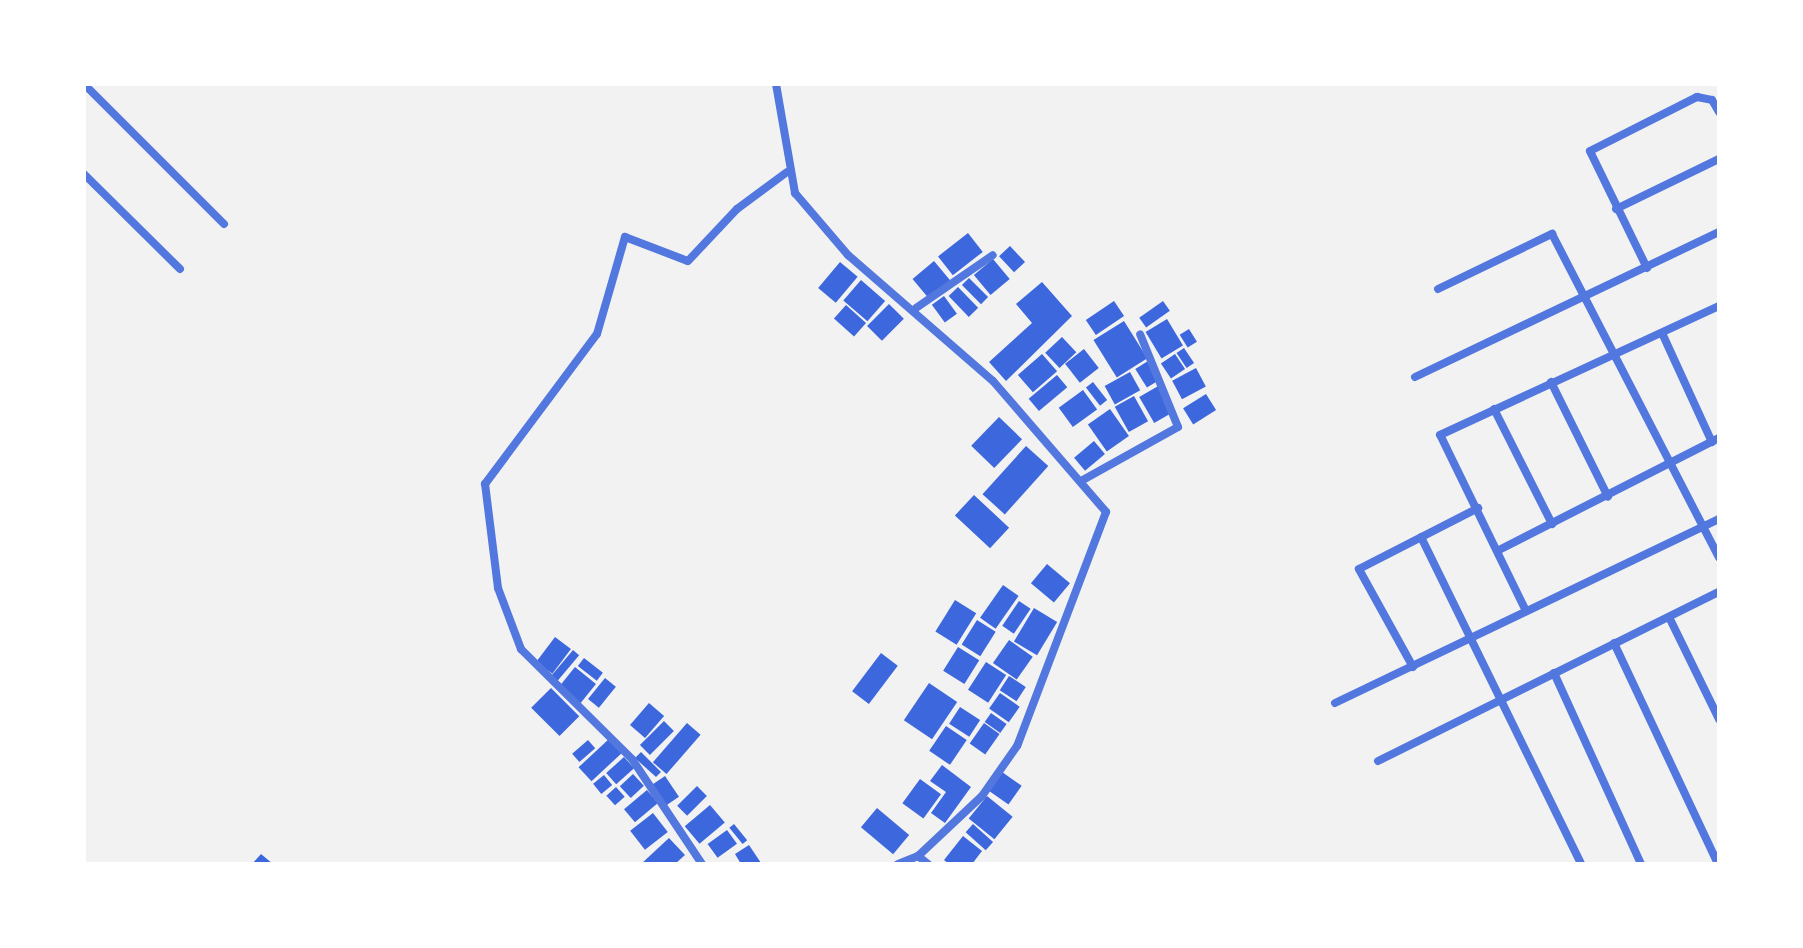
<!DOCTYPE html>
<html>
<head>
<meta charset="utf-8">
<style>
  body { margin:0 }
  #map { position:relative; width:1803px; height:948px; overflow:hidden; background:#f2f2f2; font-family:"Nunito Sans",sans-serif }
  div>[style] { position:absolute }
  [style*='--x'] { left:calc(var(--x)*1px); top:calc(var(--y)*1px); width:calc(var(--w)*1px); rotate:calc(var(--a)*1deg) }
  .building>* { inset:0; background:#3d67dc; transform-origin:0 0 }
  .minor>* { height:8px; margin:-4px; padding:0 4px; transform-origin:4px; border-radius:4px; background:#5277de }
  span { translate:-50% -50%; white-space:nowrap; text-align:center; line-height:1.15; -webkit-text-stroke:7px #fff; paint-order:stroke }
  .frame { position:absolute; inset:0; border:86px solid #fff; pointer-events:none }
</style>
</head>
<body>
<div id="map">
  <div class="building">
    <div style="left:968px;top:233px;width:24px;height:38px;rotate:52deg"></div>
    <div style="left:1010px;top:246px;width:22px;height:15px;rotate:47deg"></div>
    <div style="left:993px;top:259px;width:26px;height:25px;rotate:50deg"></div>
    <div style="left:934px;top:261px;width:26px;height:28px;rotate:50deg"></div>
    <div style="left:840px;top:262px;width:23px;height:34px;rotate:40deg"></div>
    <div style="left:969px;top:278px;width:27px;height:10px;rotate:45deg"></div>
    <div style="left:861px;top:280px;width:32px;height:27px;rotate:41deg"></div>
    <div style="clip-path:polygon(1042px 282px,1072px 316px,1006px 381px,989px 362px,1032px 323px,1016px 304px)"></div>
    <div style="left:958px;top:287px;width:29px;height:13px;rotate:46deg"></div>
    <div style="left:944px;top:296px;width:22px;height:15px;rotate:54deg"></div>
    <div style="left:1114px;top:301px;width:18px;height:34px;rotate:56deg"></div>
    <div style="left:1163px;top:301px;width:12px;height:29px;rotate:55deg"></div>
    <div style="left:889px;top:304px;width:21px;height:31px;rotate:45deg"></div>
    <div style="left:846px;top:305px;width:27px;height:18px;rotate:42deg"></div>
    <div style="left:1167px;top:319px;width:31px;height:25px;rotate:59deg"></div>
    <div style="left:1124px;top:321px;width:44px;height:36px;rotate:58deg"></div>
    <div style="left:1189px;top:329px;width:15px;height:11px;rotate:58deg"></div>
    <div style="left:1062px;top:337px;width:21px;height:23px;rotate:47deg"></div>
    <div style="left:1184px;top:348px;width:18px;height:9px;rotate:56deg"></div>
    <div style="left:1084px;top:349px;width:24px;height:24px;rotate:52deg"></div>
    <div style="left:1042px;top:354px;width:23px;height:32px;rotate:49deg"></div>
    <div style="left:1175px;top:354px;width:18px;height:17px;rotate:56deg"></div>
    <div style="left:1148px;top:361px;width:22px;height:15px;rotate:58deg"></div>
    <div style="left:1196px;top:368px;width:21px;height:27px;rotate:62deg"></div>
    <div style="left:1130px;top:372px;width:21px;height:29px;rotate:61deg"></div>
    <div style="left:1057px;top:375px;width:16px;height:37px;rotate:50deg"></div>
    <div style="left:1093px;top:382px;width:23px;height:9px;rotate:52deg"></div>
    <div style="left:1160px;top:385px;width:30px;height:24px;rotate:60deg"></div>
    <div style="left:1083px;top:390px;width:24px;height:30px;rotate:54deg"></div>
    <div style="left:1206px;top:394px;width:19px;height:27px;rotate:58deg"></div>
    <div style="left:1134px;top:396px;width:29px;height:22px;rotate:61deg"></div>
    <div style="left:1110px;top:409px;width:33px;height:27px;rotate:55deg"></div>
    <div style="left:999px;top:417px;width:32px;height:40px;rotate:44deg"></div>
    <div style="left:1094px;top:441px;width:17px;height:26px;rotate:50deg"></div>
    <div style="left:1026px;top:446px;width:30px;height:65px;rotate:42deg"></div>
    <div style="left:974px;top:495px;width:48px;height:28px;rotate:43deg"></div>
    <div style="left:1047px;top:564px;width:30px;height:25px;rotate:40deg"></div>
    <div style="left:1003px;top:585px;width:19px;height:40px;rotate:35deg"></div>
    <div style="left:955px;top:600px;width:25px;height:37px;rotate:32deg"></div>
    <div style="left:1019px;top:601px;width:14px;height:30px;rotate:34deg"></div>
    <div style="left:1034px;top:608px;width:27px;height:39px;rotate:31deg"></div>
    <div style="left:977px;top:620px;width:22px;height:29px;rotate:32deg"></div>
    <div style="left:555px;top:637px;width:20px;height:31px;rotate:37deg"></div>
    <div style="left:1009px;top:640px;width:29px;height:28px;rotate:35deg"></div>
    <div style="left:958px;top:647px;width:25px;height:28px;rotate:32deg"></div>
    <div style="left:573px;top:650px;width:8px;height:38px;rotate:40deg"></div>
    <div style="left:881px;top:653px;width:21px;height:48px;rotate:37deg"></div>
    <div style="left:584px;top:658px;width:24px;height:10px;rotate:38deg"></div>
    <div style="left:986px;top:662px;width:24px;height:33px;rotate:33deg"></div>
    <div style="left:575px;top:667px;width:27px;height:26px;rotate:39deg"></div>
    <div style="left:1009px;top:676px;width:20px;height:17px;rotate:33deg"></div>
    <div style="left:605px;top:678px;width:14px;height:27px;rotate:39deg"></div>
    <div style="left:929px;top:683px;width:34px;height:45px;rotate:34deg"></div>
    <div style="left:551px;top:688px;width:40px;height:28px;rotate:45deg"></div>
    <div style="left:1000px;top:693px;width:24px;height:19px;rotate:35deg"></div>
    <div style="left:649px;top:703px;width:20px;height:29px;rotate:41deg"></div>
    <div style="left:960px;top:707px;width:24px;height:20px;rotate:33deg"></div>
    <div style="left:991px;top:713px;width:19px;height:11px;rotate:35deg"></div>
    <div style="left:664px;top:721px;width:14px;height:34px;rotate:45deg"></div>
    <div style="left:687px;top:723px;width:18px;height:52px;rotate:41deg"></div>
    <div style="left:984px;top:723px;width:19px;height:25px;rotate:35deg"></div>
    <div style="left:946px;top:726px;width:25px;height:30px;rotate:34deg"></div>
    <div style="left:610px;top:738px;width:19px;height:43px;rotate:47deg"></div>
    <div style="left:588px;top:740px;width:11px;height:21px;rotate:49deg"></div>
    <div style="clip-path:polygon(641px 752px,661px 772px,656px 777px,635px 758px)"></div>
    <div style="left:624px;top:757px;width:15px;height:24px;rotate:48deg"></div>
    <div style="clip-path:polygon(942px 765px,971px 787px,945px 823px,931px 813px,946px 792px,930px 781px)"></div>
    <div style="left:1002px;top:772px;width:24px;height:23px;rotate:35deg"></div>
    <div style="left:633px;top:774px;width:16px;height:18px;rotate:47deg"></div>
    <div style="left:604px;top:775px;width:13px;height:14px;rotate:51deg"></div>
    <div style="left:665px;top:776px;width:25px;height:17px;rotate:56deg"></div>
    <div style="left:920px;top:779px;width:26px;height:30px;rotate:36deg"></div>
    <div style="left:697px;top:786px;width:14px;height:28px;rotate:45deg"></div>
    <div style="left:616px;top:787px;width:13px;height:13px;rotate:48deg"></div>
    <div style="left:647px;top:790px;width:17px;height:30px;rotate:50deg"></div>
    <div style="left:987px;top:796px;width:33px;height:29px;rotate:39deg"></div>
    <div style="left:710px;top:805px;width:23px;height:33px;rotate:50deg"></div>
    <div style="left:877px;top:808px;width:42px;height:25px;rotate:40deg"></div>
    <div style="left:653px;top:813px;width:24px;height:29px;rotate:52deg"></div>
    <div style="left:734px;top:824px;width:21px;height:6px;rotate:51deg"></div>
    <div style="left:973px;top:824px;width:27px;height:11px;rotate:42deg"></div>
    <div style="left:727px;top:830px;width:17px;height:24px;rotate:54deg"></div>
    <div style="clip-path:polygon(963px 836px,982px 851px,972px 864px,949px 864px,944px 860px)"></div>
    <div style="clip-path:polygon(669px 838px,685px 855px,675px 864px,641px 864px)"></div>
    <div style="clip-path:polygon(749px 845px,761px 863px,759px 864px,741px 864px,735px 854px)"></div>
    <div style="clip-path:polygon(261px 854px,273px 864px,252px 864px)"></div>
  </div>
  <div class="minor">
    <div style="--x:84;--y:84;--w:198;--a:45"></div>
    <div style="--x:776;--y:84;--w:111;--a:80.1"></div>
    <div style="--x:795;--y:193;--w:82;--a:49.5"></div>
    <div style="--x:848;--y:255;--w:192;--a:41"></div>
    <div style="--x:993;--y:381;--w:173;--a:49.2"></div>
    <div style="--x:1106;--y:512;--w:250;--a:110.8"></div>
    <div style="--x:1017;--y:746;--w:61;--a:125"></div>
    <div style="--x:982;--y:796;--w:88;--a:136.8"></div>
    <div style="--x:918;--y:856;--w:22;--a:158"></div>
    <div style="--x:84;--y:174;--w:135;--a:44.7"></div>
    <div style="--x:1616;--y:209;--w:114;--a:-25.9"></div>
    <div style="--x:1647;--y:268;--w:130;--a:-116"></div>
    <div style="--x:1590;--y:151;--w:120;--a:-26.8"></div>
    <div style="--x:1697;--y:97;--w:15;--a:11"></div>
    <div style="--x:1712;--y:100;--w:14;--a:60"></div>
    <div style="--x:1438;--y:289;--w:127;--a:-25.8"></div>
    <div style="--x:1552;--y:234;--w:364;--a:62.7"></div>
    <div style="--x:916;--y:308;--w:93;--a:-34.5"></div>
    <div style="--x:1662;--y:333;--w:120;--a:65.4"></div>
    <div style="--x:1415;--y:377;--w:337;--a:-25.5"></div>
    <div style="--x:1551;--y:382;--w:128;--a:63.6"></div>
    <div style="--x:1494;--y:409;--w:129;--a:63.2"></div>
    <div style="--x:1081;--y:481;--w:111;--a:-29.1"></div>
    <div style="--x:1178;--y:427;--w:100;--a:-112.2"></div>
    <div style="--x:1421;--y:537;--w:364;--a:63.9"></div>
    <div style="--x:1499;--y:550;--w:247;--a:-27"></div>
    <div style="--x:1526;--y:611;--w:196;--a:-116"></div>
    <div style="--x:1440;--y:435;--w:307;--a:-24.8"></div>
    <div style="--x:1669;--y:617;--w:114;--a:63.9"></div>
    <div style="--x:1614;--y:643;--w:244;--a:64.8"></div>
    <div style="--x:1413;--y:667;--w:112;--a:-118.9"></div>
    <div style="--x:1359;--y:569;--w:134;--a:-27.1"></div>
    <div style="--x:1554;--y:673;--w:210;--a:65.5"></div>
    <div style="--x:1335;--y:703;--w:426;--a:-25.6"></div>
    <div style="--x:1378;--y:761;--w:381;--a:-26.4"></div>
    <div style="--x:918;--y:856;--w:13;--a:39"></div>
    <div style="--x:702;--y:864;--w:126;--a:-123.7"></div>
    <div style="--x:632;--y:759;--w:156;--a:-135.3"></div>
    <div style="--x:521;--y:649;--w:65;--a:-110.7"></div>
    <div style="--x:498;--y:588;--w:105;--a:-97.1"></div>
    <div style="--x:485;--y:484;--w:187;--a:-53.3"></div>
    <div style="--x:597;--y:334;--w:101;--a:-73.9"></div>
    <div style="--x:625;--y:237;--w:67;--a:20.9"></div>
    <div style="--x:688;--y:261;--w:71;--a:-46.7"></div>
    <div style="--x:737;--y:209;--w:62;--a:-36.5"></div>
  </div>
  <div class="frame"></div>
</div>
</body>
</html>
